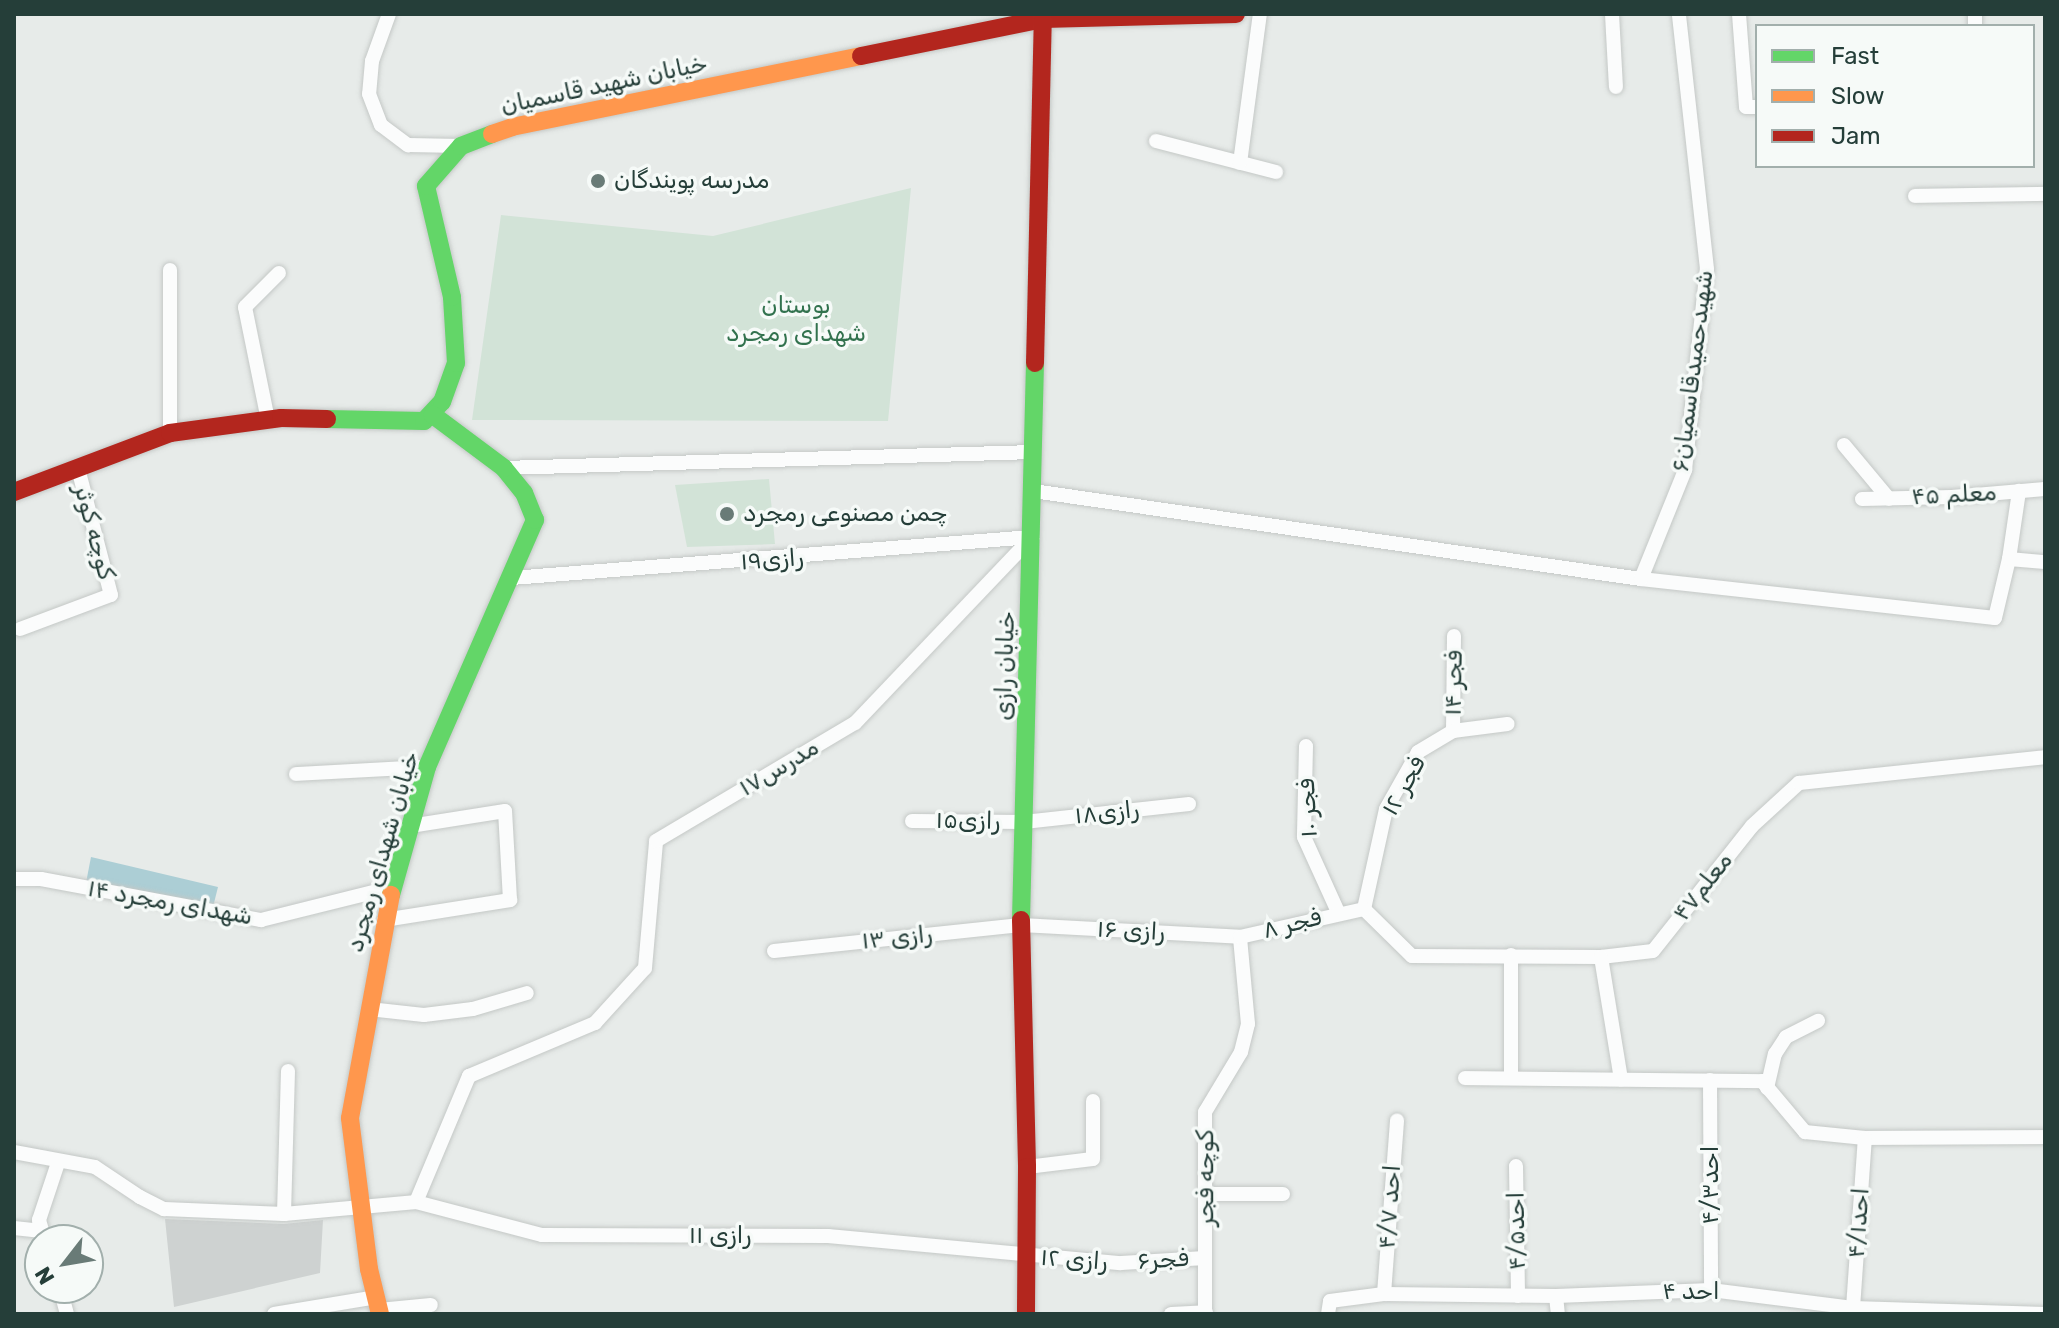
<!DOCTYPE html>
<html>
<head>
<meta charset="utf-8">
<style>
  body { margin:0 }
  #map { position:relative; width:2059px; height:1328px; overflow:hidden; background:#e7ebe9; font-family:Rubik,Cairo,sans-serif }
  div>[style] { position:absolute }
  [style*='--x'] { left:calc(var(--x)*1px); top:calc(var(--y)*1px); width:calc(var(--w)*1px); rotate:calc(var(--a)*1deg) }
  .green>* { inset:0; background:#d2e3d7 }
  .water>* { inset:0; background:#acced5 }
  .building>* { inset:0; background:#ced2d1 }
  .roads { filter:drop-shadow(0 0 2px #c4c8c6) drop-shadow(0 0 2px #c4c8c6) }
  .street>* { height:14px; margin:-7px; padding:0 7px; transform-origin:7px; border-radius:7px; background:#fbfcfc }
  .fast>* { height:18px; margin:-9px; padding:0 9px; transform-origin:9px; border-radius:9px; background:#63d668 }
  .slow>* { height:18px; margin:-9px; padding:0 9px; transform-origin:9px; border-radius:9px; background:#ff974d }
  .jam>* { height:18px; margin:-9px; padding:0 9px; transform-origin:9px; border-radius:9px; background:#b3261e }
  .dots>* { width:22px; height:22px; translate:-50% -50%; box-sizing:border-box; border:4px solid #f6faf8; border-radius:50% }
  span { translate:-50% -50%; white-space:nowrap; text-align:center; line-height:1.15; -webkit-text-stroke:7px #f6faf8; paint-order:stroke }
  .street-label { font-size:24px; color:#253e39 }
  .poi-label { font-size:24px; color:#253e39 }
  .left { translate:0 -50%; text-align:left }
  .park-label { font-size:24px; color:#32724e }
  .frame { position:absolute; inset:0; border:16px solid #253e39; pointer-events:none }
  .legend { position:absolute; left:1755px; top:24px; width:280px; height:144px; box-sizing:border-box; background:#f6faf8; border:2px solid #a2afac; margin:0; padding:10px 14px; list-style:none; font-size:24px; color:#253e39 }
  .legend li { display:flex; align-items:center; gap:16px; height:40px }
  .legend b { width:40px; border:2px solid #a2afac }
  .north { position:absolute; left:24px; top:1224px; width:80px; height:80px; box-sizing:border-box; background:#f6faf8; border:2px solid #a2afac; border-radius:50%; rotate:239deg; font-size:22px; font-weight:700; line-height:32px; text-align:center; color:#253e39 }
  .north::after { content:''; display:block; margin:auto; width:28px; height:36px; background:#697b77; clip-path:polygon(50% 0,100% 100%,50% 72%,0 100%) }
</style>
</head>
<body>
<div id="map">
  <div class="green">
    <div style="clip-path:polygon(911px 188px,888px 421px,472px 420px,501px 215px,713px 236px)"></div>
    <div style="clip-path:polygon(769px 479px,775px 544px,687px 547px,675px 485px)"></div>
  </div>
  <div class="water">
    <div style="clip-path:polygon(91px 857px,218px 887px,212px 911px,84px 893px)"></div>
  </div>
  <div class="building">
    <div style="clip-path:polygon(165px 1219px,284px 1224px,323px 1220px,320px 1273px,174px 1307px)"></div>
  </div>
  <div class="roads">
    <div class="street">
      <div style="--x:389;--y:14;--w:50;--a:109.9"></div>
      <div style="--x:372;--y:61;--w:33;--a:95"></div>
      <div style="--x:369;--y:94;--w:33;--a:69"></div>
      <div style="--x:381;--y:125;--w:34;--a:37"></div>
      <div style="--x:408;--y:145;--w:53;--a:1.1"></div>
      <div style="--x:1612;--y:14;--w:73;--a:86.9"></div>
      <div style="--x:1739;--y:14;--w:93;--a:85.7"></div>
      <div style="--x:1746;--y:107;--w:11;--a:0"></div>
      <div style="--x:1975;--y:26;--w:12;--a:-90"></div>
      <div style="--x:1156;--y:141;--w:124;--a:14.5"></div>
      <div style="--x:1240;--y:163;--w:150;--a:-82.4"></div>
      <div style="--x:1915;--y:196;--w:130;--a:-0.9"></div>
      <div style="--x:170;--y:270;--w:163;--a:90"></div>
      <div style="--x:268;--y:420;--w:115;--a:-101.5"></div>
      <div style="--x:245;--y:307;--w:48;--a:-45"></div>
      <div style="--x:1844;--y:445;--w:70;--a:50.2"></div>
      <div style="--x:504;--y:468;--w:530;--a:-1.73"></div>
      <div style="--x:1033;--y:491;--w:614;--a:8.24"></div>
      <div style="--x:1641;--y:579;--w:356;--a:6.3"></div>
      <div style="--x:1995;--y:618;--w:61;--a:-76.7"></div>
      <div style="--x:2009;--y:559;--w:69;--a:-81.6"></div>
      <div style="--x:1862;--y:499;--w:90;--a:-1.3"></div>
      <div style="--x:1952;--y:497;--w:93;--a:-4.9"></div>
      <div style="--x:2009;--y:559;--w:36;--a:5"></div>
      <div style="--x:512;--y:578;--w:522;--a:-4.51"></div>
      <div style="--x:1641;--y:579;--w:118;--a:-68"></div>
      <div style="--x:1685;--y:470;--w:202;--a:-83.8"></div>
      <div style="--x:1707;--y:269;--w:257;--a:-96.3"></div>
      <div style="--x:20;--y:629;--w:97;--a:-20.5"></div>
      <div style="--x:111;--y:595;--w:131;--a:-104.6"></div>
      <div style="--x:1453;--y:731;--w:95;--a:-89.4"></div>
      <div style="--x:1306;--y:746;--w:91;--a:91.3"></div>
      <div style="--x:1304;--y:837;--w:82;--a:65.6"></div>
      <div style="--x:296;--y:774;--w:131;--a:-3.1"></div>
      <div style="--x:912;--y:821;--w:112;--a:0.5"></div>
      <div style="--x:1024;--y:822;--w:166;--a:-6.2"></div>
      <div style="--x:14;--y:879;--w:27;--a:0"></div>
      <div style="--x:41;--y:879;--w:224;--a:10.6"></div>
      <div style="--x:261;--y:920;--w:136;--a:-14"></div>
      <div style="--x:1364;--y:909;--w:67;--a:44.4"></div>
      <div style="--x:1412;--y:956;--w:189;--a:0.3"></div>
      <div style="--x:1601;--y:957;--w:52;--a:-6.6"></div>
      <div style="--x:1653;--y:951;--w:159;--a:-51.6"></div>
      <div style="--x:1752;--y:826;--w:64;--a:-42.5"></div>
      <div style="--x:1799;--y:783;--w:247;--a:-6"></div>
      <div style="--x:1364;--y:909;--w:102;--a:-77.6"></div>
      <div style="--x:1386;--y:809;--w:65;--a:-60.7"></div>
      <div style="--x:1418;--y:752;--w:41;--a:-31"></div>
      <div style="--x:1453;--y:731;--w:55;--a:-7.3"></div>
      <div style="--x:384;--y:920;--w:128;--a:-9"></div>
      <div style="--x:510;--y:900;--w:89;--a:-93.2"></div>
      <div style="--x:505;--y:811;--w:96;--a:171"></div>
      <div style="--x:774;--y:951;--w:248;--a:-6"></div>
      <div style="--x:1021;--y:925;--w:219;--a:3.1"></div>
      <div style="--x:1601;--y:957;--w:124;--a:80.7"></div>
      <div style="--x:369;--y:1009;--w:55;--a:6.2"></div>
      <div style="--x:424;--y:1015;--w:49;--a:-7"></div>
      <div style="--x:473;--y:1009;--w:56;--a:-16.5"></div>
      <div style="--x:1465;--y:1078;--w:297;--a:0.6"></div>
      <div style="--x:1762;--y:1081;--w:67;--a:49.9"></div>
      <div style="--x:1805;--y:1132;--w:60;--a:5.7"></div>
      <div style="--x:1865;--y:1138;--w:180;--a:-0.3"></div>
      <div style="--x:1511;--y:1078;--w:123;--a:-90"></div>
      <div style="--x:1710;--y:1080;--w:210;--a:89.7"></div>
      <div style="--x:1767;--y:1088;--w:35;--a:-77"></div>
      <div style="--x:1775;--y:1054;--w:20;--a:-57"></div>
      <div style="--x:1786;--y:1037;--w:36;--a:-27"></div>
      <div style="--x:14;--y:1152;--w:82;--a:10.5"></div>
      <div style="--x:95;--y:1167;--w:54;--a:33.7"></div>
      <div style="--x:140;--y:1197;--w:27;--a:27"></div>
      <div style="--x:164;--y:1209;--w:120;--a:2.4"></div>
      <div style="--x:284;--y:1214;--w:133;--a:-5.2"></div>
      <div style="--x:416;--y:1202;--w:137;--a:-67.2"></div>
      <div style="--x:469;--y:1076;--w:137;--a:-22.8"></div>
      <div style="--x:595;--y:1023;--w:74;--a:-47.7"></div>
      <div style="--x:645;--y:968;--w:127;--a:-85"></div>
      <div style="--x:656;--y:841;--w:231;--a:-30.7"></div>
      <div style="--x:855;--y:723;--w:257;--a:-46.4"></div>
      <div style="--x:1516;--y:1166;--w:130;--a:89.1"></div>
      <div style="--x:1027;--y:1167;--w:66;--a:-6.9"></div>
      <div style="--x:1093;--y:1159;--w:58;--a:-90"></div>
      <div style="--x:1207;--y:1194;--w:76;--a:0"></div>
      <div style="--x:416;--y:1202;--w:130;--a:14.7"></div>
      <div style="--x:542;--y:1235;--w:286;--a:0.2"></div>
      <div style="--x:828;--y:1236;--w:294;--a:5.3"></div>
      <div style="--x:1121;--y:1263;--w:84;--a:-3.4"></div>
      <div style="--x:284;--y:1214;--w:143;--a:-88.4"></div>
      <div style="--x:14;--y:1228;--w:28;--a:6"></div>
      <div style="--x:45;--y:1240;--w:21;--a:-107"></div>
      <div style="--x:39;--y:1220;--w:60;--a:-71.6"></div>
      <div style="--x:60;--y:1288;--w:27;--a:75"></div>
      <div style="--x:1384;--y:1294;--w:174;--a:-85.7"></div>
      <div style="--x:1556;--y:1296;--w:18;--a:84"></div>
      <div style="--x:1853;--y:1308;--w:170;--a:-86"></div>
      <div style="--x:379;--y:1310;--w:52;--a:-5.5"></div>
      <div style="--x:274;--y:1314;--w:104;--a:-9.4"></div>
      <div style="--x:1171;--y:1314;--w:35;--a:-3"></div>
      <div style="--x:1205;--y:1314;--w:202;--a:-90"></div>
      <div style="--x:1205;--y:1112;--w:70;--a:-59"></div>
      <div style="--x:1241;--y:1052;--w:29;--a:-76"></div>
      <div style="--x:1248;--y:1024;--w:87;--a:-95.3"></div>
      <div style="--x:1240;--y:937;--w:127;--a:-12.7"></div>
      <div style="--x:1328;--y:1314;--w:13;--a:-81"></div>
      <div style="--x:1330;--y:1301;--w:54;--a:-7.4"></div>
      <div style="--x:1384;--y:1294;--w:172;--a:0.7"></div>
      <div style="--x:1556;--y:1296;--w:155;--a:-2.2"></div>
      <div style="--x:1711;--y:1290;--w:143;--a:7.2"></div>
      <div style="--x:1853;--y:1308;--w:192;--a:1.8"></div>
    </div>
    <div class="fast">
      <div style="--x:327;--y:419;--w:97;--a:1.2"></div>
      <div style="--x:424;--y:421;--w:26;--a:-47"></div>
      <div style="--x:442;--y:402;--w:41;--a:-70.3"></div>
      <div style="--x:456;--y:363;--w:66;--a:-93.5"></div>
      <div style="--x:452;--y:297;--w:114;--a:-103.2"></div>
      <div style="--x:426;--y:186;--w:53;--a:-48.8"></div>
      <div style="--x:461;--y:146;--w:33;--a:-21"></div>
      <div style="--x:391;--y:895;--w:133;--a:-74.3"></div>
      <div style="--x:427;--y:767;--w:270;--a:-66.4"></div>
      <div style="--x:535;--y:520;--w:29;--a:-112"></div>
      <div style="--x:524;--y:493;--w:32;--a:-129"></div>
      <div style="--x:504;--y:468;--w:89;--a:-143.3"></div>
      <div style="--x:1021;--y:920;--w:557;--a:-88.56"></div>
    </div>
    <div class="slow">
      <div style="--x:492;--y:134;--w:21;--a:-19"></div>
      <div style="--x:512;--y:127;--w:356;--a:-11.5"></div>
      <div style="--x:380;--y:1314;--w:46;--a:-103.7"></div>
      <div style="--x:369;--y:1269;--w:152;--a:-97.2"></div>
      <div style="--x:350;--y:1118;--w:227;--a:-79.6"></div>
    </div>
    <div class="jam">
      <div style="--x:861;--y:56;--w:186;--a:-11.5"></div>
      <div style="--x:1043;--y:19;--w:193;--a:-1.5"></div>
      <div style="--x:1035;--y:363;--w:344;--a:-88.7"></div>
      <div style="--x:14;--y:492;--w:167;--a:-20.7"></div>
      <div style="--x:170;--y:433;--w:112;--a:-7.7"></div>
      <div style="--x:281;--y:418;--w:46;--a:1.2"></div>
      <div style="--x:1021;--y:920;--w:247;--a:88.6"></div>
      <div style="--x:1027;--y:1167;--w:147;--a:90.4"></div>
    </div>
  </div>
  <div class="dots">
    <div style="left:598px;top:181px;background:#697b77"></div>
    <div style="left:727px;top:514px;background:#697b77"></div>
  </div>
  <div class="street-label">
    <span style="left:604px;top:85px;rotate:-12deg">خیابان شهید قاسمیان</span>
    <span style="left:1693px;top:371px;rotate:-83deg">شهیدحمیدقاسمیان۶</span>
    <span style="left:1954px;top:495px;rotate:-3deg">معلم ۴۵</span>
    <span style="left:94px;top:532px;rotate:75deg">کوچه کوثر</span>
    <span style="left:772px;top:560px;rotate:-4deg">رازی۱۹</span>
    <span style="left:1005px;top:666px;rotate:-88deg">خیابان رازی</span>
    <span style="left:1454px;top:683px;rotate:-89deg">فجر ۱۴</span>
    <span style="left:779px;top:768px;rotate:-31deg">مدرس۱۷</span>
    <span style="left:1404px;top:786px;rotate:-61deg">فجر ۱۲</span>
    <span style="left:1308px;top:808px;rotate:-93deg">فجر ۱۰</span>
    <span style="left:1107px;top:813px;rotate:-6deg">رازی۱۸</span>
    <span style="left:968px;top:821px;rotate:1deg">رازی۱۵</span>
    <span style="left:383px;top:852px;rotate:-74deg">خیابان شهدای رمجرد</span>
    <span style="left:1703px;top:887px;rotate:-52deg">معلم۴۷</span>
    <span style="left:170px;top:903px;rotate:10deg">شهدای رمجرد ۱۴</span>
    <span style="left:1292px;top:924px;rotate:-14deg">فجر ۸</span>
    <span style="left:1131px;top:931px;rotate:3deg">رازی ۱۶</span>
    <span style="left:897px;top:938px;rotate:-6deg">رازی ۱۳</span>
    <span style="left:1206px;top:1178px;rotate:-90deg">کوچه فجر</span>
    <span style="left:1711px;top:1185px;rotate:-90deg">احد۴/۳</span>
    <span style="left:1390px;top:1207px;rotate:-86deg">احد ۴/۷</span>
    <span style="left:1859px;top:1223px;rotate:-86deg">احد۴/۱</span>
    <span style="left:1517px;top:1231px;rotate:-91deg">احد۴/۵</span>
    <span style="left:720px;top:1236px">رازی ۱۱</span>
    <span style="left:1074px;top:1260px;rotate:4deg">رازی ۱۲</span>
    <span style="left:1163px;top:1260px;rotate:-4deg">فجر۶</span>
    <span style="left:1691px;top:1292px">احد ۴</span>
  </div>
  <div class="poi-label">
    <span class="left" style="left:614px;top:181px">مدرسه پویندگان</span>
    <span class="left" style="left:743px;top:514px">چمن مصنوعی رمجرد</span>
  </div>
  <div class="park-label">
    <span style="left:796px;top:320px">بوستان<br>شهدای رمجرد</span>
  </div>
  <div class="frame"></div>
  <ul class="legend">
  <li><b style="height:10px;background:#63d668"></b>Fast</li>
  <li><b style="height:10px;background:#ff974d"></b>Slow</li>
  <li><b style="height:10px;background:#b3261e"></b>Jam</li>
  </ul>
  <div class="north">N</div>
</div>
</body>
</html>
